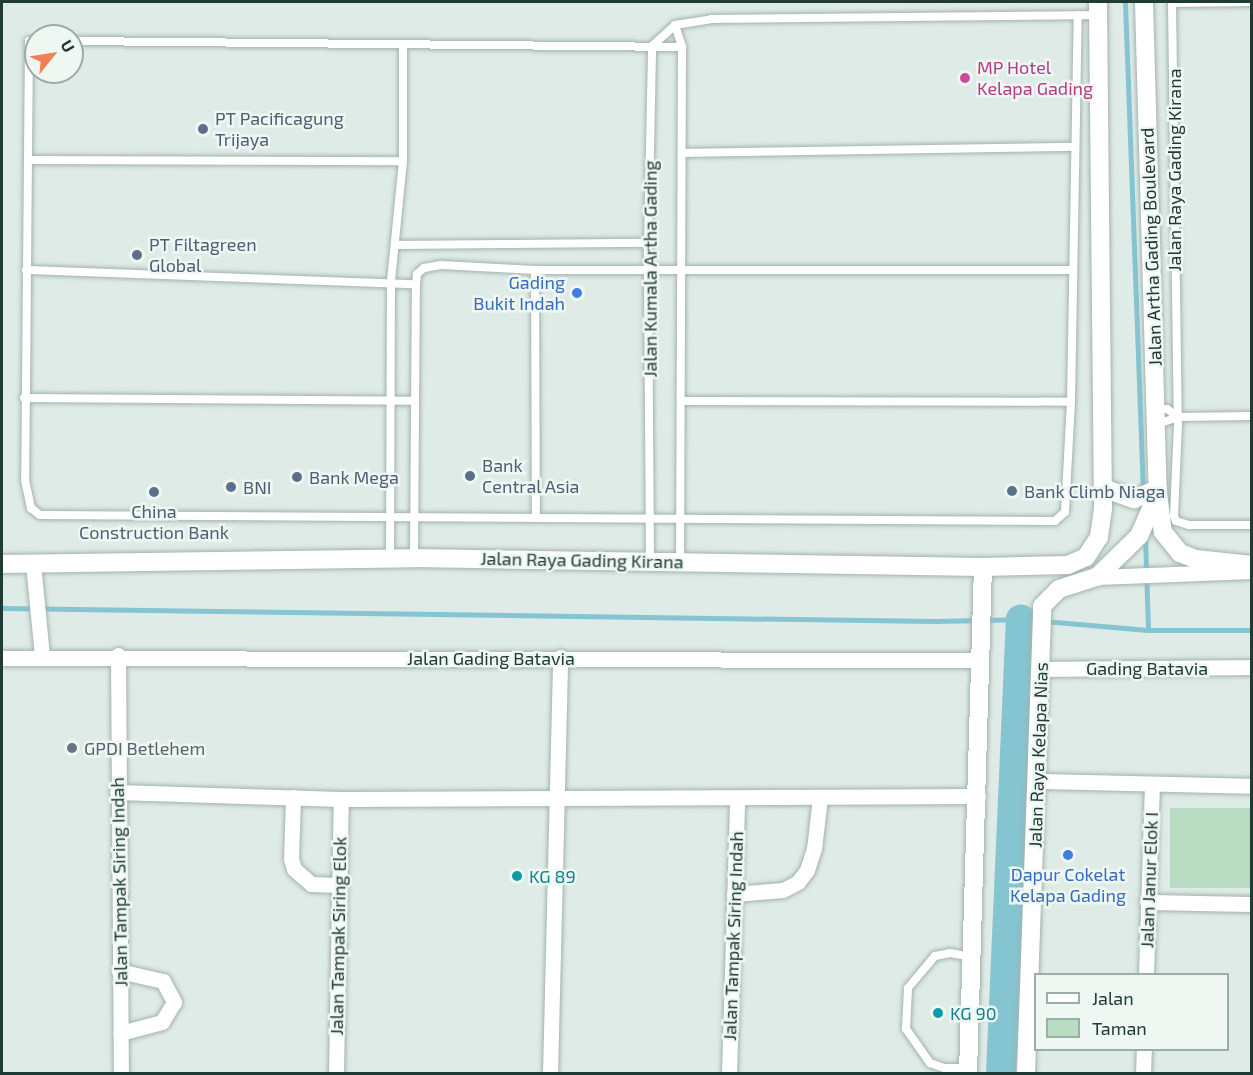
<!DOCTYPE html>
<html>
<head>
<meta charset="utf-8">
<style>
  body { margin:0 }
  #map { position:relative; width:1253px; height:1075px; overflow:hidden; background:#dfebe6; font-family:"Exo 2",sans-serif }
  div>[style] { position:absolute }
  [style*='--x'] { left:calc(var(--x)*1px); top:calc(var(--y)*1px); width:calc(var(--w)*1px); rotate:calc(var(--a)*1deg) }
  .green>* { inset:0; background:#b7dcc2; transform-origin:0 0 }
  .stream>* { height:5px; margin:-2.5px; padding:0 2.5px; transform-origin:2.5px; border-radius:2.5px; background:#85c4d1 }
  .river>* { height:30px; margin:-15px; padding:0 15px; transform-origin:15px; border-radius:15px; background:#85c4d1 }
  .roads { filter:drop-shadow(0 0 2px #a2b3ad) drop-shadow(0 0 2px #a2b3ad) }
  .lane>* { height:8px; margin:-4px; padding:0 4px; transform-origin:4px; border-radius:4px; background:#fff }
  .street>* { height:15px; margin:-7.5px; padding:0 7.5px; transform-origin:7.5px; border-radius:7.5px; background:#fff }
  .secondary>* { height:18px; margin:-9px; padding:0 9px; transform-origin:9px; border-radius:9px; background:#fff }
  .dots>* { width:16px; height:16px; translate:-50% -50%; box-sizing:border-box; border:3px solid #eff7f3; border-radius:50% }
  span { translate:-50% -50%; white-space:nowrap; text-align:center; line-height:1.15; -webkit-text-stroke:5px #eff7f3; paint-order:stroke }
  .hotel-label { font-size:18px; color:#b23c85 }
  .left { translate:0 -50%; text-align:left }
  .service-label { font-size:18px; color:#4e5e75 }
  .street-label { font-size:18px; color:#203b34 }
  .shop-label { font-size:18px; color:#366cbe }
  .right { translate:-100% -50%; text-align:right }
  .worship-label { font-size:18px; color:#5b616d }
  .culture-label { font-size:18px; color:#0d838f }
  .frame { position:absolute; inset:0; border:3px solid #203b34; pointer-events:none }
  .legend { position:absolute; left:1034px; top:973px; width:195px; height:78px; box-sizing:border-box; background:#eff7f3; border:2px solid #9caca7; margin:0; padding:8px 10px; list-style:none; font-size:18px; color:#203b34 }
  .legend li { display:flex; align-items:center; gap:12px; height:30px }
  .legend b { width:30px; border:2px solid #9caca7 }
  .north { position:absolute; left:24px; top:24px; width:60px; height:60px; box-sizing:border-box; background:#eff7f3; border:2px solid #9caca7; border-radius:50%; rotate:60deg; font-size:16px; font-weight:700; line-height:24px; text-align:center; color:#203b34 }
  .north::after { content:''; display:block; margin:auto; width:21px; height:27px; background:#f47f53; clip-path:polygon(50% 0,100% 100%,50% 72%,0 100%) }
</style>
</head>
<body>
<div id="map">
  <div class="green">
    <div style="left:1170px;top:808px;width:81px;height:80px"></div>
  </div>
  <div class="stream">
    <div style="--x:1125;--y:2;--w:488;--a:87.9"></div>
    <div style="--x:1145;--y:538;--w:92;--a:88.1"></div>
    <div style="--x:2;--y:608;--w:933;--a:0.8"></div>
    <div style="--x:935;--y:621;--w:86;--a:-1.3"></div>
    <div style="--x:1021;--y:619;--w:127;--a:5"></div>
    <div style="--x:1148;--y:630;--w:104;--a:0"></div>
  </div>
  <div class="river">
    <div style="--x:1001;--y:1074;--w:455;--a:-87.5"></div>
  </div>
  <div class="roads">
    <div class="lane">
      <div style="--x:1252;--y:2;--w:80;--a:179.3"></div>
      <div style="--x:1172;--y:3;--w:421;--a:89.2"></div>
      <div style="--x:1178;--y:424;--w:92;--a:92.5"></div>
      <div style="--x:1174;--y:516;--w:5;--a:68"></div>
      <div style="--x:1176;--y:521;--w:14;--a:17"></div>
      <div style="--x:1189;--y:525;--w:63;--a:0"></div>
      <div style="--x:675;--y:25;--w:23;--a:72"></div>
      <div style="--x:682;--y:47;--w:514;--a:90.22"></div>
      <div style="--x:36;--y:41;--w:7;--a:180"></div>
      <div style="--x:29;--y:41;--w:439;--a:90.5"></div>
      <div style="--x:25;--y:480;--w:29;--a:78"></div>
      <div style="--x:31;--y:508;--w:11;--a:38"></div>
      <div style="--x:40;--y:515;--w:1015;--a:0.34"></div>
      <div style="--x:1055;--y:521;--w:13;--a:-42"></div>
      <div style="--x:1065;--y:512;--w:110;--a:-86.9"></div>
      <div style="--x:1071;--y:402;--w:387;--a:-89"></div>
      <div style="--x:72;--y:41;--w:610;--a:0.56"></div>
      <div style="--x:682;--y:153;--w:391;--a:-0.9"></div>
      <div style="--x:29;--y:160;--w:374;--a:0.2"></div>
      <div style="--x:395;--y:245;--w:253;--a:-0.5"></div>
      <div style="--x:26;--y:270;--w:390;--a:2.1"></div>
      <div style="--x:535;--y:270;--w:248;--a:89.8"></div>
      <div style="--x:24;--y:398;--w:389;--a:0.4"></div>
      <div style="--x:681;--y:401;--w:390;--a:0.1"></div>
      <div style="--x:1156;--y:409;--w:11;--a:0"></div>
      <div style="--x:1167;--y:409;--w:14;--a:36"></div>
      <div style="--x:1178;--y:417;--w:74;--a:-0.8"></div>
      <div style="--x:1157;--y:424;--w:22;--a:-18"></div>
      <div style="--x:414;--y:557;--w:273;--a:-89.6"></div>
      <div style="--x:416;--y:284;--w:10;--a:-84"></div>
      <div style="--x:417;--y:274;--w:9;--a:-41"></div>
      <div style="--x:424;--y:268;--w:17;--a:-10"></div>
      <div style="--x:441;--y:265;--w:94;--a:3"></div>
      <div style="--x:535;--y:270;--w:536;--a:0"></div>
      <div style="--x:390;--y:558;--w:277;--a:-89.8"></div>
      <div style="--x:391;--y:281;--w:121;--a:-84.3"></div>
      <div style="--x:403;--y:161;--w:116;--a:-90"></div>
      <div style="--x:650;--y:560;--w:317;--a:-90.4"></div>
      <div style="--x:648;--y:243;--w:197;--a:-88.8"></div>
      <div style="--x:652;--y:46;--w:31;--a:-42"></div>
      <div style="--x:675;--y:25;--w:36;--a:-9"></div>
      <div style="--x:711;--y:19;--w:387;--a:-0.6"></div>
      <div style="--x:967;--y:1068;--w:23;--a:180"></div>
      <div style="--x:944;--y:1068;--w:15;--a:-160"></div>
      <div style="--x:930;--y:1063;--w:42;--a:-125.2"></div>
      <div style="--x:906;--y:1029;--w:41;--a:-87.2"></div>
      <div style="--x:908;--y:988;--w:42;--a:-49.8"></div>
      <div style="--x:935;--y:956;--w:15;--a:-11"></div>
      <div style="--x:950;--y:953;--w:22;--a:10"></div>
    </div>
    <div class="street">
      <div style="--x:33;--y:563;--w:94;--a:84.5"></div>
      <div style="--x:1097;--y:577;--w:155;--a:-2.2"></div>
      <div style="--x:118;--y:655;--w:419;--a:89.6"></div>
      <div style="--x:2;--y:658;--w:979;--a:0.12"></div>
      <div style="--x:1042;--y:669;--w:210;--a:-0.5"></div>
      <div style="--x:1038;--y:781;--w:214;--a:1.3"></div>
      <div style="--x:117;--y:792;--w:224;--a:1.8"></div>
      <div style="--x:341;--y:799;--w:637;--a:-0.27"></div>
      <div style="--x:293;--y:797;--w:62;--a:91.8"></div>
      <div style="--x:291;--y:859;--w:10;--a:73"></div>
      <div style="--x:294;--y:869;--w:23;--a:41"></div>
      <div style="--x:311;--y:884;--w:28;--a:2"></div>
      <div style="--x:734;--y:894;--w:49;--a:-4.7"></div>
      <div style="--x:783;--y:890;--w:17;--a:-28"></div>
      <div style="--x:798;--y:882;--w:15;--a:-53"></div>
      <div style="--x:807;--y:870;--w:22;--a:-72"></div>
      <div style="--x:814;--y:849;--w:52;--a:-83.4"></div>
      <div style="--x:1147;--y:902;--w:105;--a:1.1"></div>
      <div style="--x:119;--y:971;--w:45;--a:12.8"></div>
      <div style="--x:163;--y:981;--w:24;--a:62"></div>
      <div style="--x:174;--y:1002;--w:23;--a:121"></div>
      <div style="--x:162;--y:1022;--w:43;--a:165.3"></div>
      <div style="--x:1146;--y:974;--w:189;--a:-88.2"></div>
      <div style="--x:336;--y:1074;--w:275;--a:-89"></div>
      <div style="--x:550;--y:1074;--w:417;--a:-88.6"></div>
      <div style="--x:729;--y:1074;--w:276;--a:-88.3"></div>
      <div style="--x:1143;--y:1074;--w:24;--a:-88"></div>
    </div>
    <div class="secondary">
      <div style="--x:1144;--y:2;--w:491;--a:88.4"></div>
      <div style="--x:1158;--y:493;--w:39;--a:83"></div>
      <div style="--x:1163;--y:532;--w:27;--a:51"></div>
      <div style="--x:1180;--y:553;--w:17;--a:21"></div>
      <div style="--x:1196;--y:559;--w:56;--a:6.1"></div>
      <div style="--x:1103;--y:488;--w:33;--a:20"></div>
      <div style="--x:1134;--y:499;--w:26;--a:-23"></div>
      <div style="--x:2;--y:564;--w:412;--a:-0.8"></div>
      <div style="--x:414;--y:558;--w:569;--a:0.91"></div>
      <div style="--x:983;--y:567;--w:85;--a:-1.3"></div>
      <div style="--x:1068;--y:565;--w:20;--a:-24"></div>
      <div style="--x:1086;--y:557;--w:24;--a:-57"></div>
      <div style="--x:1099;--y:537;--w:29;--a:-82"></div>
      <div style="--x:1103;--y:508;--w:506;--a:-90.57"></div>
      <div style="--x:968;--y:1074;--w:507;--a:-88.31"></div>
      <div style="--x:1026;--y:1074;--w:468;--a:-88"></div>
      <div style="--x:1042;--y:606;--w:24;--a:-45"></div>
      <div style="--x:1059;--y:589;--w:40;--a:-18"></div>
      <div style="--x:1097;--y:577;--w:59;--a:-44.3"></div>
      <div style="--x:1139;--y:536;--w:47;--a:-66.2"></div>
    </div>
  </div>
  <div class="dots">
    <div style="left:965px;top:78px;background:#d1479c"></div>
    <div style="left:203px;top:129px;background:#5c6f8a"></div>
    <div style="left:137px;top:255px;background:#5c6f8a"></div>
    <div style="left:577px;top:293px;background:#3f7fe0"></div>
    <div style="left:470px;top:476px;background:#5c6f8a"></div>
    <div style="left:297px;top:477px;background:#5c6f8a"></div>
    <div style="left:231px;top:487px;background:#5c6f8a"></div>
    <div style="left:1012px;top:491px;background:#5c6f8a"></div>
    <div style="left:154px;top:492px;background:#5c6f8a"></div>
    <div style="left:72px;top:748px;background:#6b7280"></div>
    <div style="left:1068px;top:855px;background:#3f7fe0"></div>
    <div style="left:517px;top:876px;background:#0f9aa8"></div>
    <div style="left:938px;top:1013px;background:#0f9aa8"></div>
  </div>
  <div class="hotel-label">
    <span class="left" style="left:977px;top:78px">MP Hotel<br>Kelapa Gading</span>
  </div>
  <div class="service-label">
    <span class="left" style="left:215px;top:129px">PT Pacificagung<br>Trijaya</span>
    <span class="left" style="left:149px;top:255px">PT Filtagreen<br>Global</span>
    <span class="left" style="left:482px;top:476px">Bank<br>Central Asia</span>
    <span class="left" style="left:309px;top:477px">Bank Mega</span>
    <span class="left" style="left:243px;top:487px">BNI</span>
    <span class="left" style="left:1024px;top:491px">Bank Climb Niaga</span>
    <span style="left:154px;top:522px">China<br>Construction Bank</span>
  </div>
  <div class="street-label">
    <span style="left:1174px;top:170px;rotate:-90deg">Jalan Raya Gading Kirana</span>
    <span style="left:1151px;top:247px;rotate:-92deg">Jalan Artha Gading Boulevard</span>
    <span style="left:650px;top:269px;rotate:-90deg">Jalan Kumala Artha Gading</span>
    <span style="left:582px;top:560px;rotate:1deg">Jalan Raya Gading Kirana</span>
    <span style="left:491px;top:658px">Jalan Gading Batavia</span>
    <span style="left:1147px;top:668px">Gading Batavia</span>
    <span style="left:1038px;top:755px;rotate:-88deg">Jalan Raya Kelapa Nias</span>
    <span style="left:1149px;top:880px;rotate:-88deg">Jalan Janur Elok I</span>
    <span style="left:119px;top:882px;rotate:-91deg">Jalan Tampak Siring Indah</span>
    <span style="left:338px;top:936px;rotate:-89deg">Jalan Tampak Siring Elok</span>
    <span style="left:733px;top:936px;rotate:-88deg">Jalan Tampak Siring Indah</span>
  </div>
  <div class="shop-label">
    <span class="right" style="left:565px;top:293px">Gading<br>Bukit Indah</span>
    <span style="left:1068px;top:885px">Dapur Cokelat<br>Kelapa Gading</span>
  </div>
  <div class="worship-label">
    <span class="left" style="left:84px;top:748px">GPDI Betlehem</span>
  </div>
  <div class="culture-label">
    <span class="left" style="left:529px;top:876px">KG 89</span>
    <span class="left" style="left:950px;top:1013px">KG 90</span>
  </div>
  <div class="frame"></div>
  <ul class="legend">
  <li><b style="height:8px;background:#fff"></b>Jalan</li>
  <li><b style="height:16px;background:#b7dcc2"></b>Taman</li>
  </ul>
  <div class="north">U</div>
</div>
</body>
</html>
